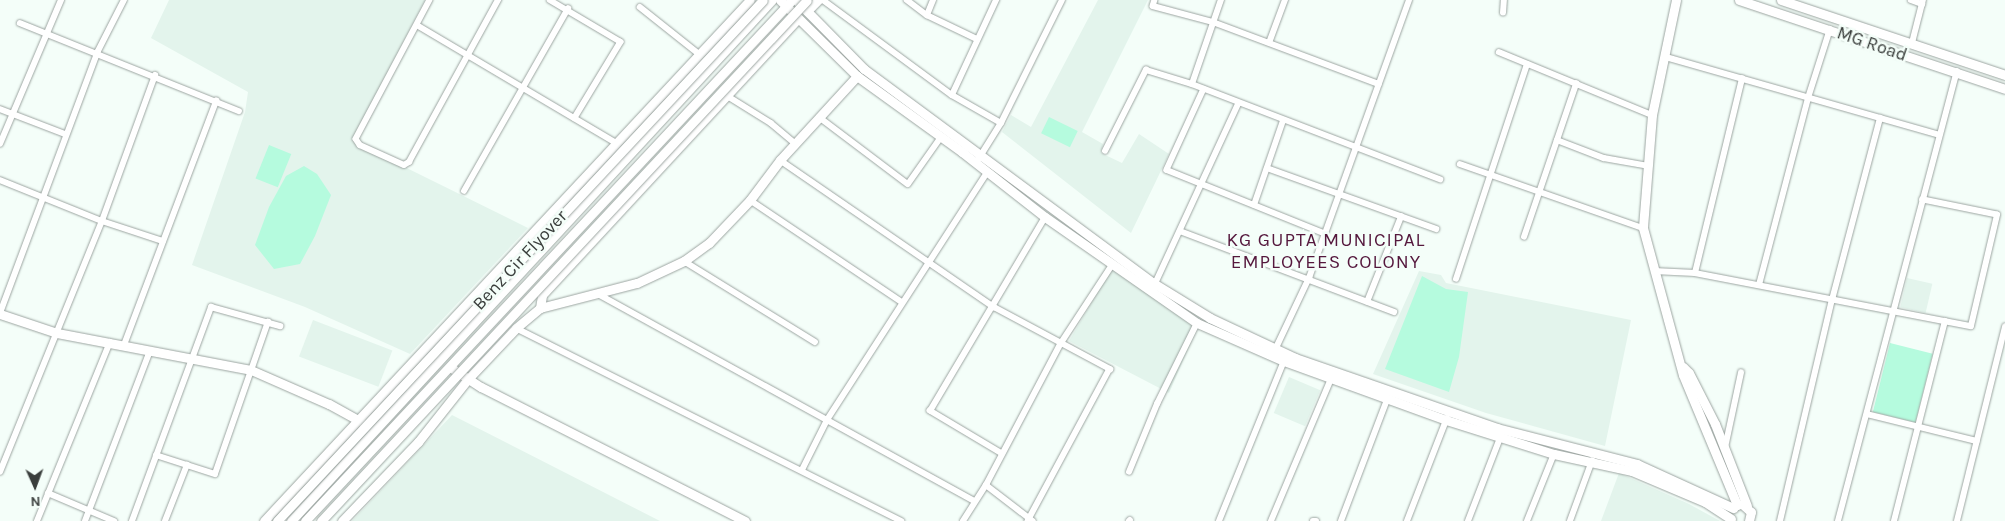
<!DOCTYPE html>
<html>
<head>
<meta charset="utf-8">
<style>
  body { margin:0 }
  #map { position:relative; width:2005px; height:521px; overflow:hidden; background:#f4fef9; font-family:Karla,sans-serif }
  div>[style] { position:absolute }
  [style*='--x'] { left:calc(var(--x)*1px); top:calc(var(--y)*1px); width:calc(var(--w)*1px); rotate:calc(var(--a)*1deg) }
  .built>* { inset:0; background:#e3f4ec; transform-origin:0 0 }
  .green>* { inset:0; background:#b5fbde; transform-origin:0 0 }
  .roads { filter:drop-shadow(0 0 1px #9ca5a1) drop-shadow(0 0 1px #9ca5a1) }
  .street>* { height:5.5px; margin:-2.75px; padding:0 2.75px; transform-origin:2.75px; border-radius:2.75px; background:#fff }
  .secondary>* { height:9px; margin:-4.5px; padding:0 4.5px; transform-origin:4.5px; border-radius:4.5px; background:#fff }
  .primary>* { height:9px; margin:-4.5px; padding:0 4.5px; transform-origin:4.5px; border-radius:4.5px; background:#fff }
  .bridges { filter:drop-shadow(0 0 1px #9ca5a1) drop-shadow(0 0 1px #9ca5a1) }
  .primary-bridge>* { height:9px; margin:-4.5px; padding:0 4.5px; transform-origin:4.5px; border-radius:4.5px; background:#fff }
  span { translate:-50% -50%; white-space:nowrap; text-align:center; line-height:1.15; -webkit-text-stroke:5px #f4fef9; paint-order:stroke }
  .street-label { font-size:18px; color:#3a3e3c }
  .neighbourhood-label { font-size:19px; color:#55183d; letter-spacing:1px }
  .north { position:absolute; left:10px; top:461px; width:50px; height:50px; -webkit-text-stroke:4px #f4fef9; paint-order:stroke; rotate:178deg; font-size:14px; font-weight:700; line-height:20px; text-align:center; color:#3a3e3c }
  .north::after { content:''; display:block; margin:auto; width:18px; height:22px; background:#3a3e3c; clip-path:polygon(50% 0,100% 100%,50% 72%,0 100%) }
</style>
</head>
<body>
<div id="map">
  <div class="built">
    <div style="clip-path:polygon(169px 0,425px 0,352px 141px,528px 228px,410px 354px,305px 307px,192px 265px,245px 112px,248px 92px,151px 38px)"></div>
    <div style="clip-path:polygon(1098px 0,1148px 0,1082px 132px,1103px 144px,1101px 153px,1122px 163px,1139px 134px,1169px 154px,1131px 233px,1002px 132px,1011px 115px,1031px 127px)"></div>
    <div style="clip-path:polygon(1112px 268px,1197px 329px,1169px 393px,1069px 341px)"></div>
    <div style="clip-path:polygon(1419px 271px,1441px 275px,1446px 283px,1631px 320px,1605px 446px,1486px 413px,1373px 374px)"></div>
    <div style="left:1907px;top:278px;width:26px;height:30px;rotate:13deg"></div>
    <div style="left:313px;top:320px;width:85px;height:39px;rotate:21deg"></div>
    <div style="left:1289px;top:377px;width:34px;height:39px;rotate:23deg"></div>
    <div style="clip-path:polygon(452px 415px,660px 521px,352px 521px)"></div>
    <div style="clip-path:polygon(1619px 473px,1689px 504px,1720px 521px,1601px 521px)"></div>
  </div>
  <div class="green">
    <div style="left:1049px;top:117px;width:32px;height:18px;rotate:26deg"></div>
    <div style="left:269px;top:145px;width:24px;height:36px;rotate:22deg"></div>
    <div style="clip-path:polygon(304px 166px,317px 174px,331px 195px,315px 236px,300px 264px,274px 269px,255px 245px,269px 207px,286px 176px)"></div>
    <div style="clip-path:polygon(1422px 276px,1446px 289px,1468px 292px,1459px 357px,1449px 392px,1385px 369px)"></div>
    <div style="left:1890px;top:343px;width:44px;height:71px;rotate:14deg"></div>
  </div>
  <div class="roads">
    <div class="street">
      <div style="--x:430;--y:0;--w:157;--a:118"></div>
      <div style="--x:356;--y:139;--w:7;--a:56"></div>
      <div style="--x:360;--y:145;--w:48;--a:24.4"></div>
      <div style="--x:404;--y:165;--w:6;--a:-31"></div>
      <div style="--x:409;--y:162;--w:185;--a:-61.2"></div>
      <div style="--x:550;--y:0;--w:82;--a:30.6"></div>
      <div style="--x:621;--y:42;--w:89;--a:121.2"></div>
      <div style="--x:823;--y:0;--w:160;--a:36.4"></div>
      <div style="--x:952;--y:95;--w:56;--a:29.7"></div>
      <div style="--x:907;--y:0;--w:25;--a:37"></div>
      <div style="--x:927;--y:15;--w:55;--a:25.6"></div>
      <div style="--x:1155;--y:0;--w:6;--a:108"></div>
      <div style="--x:1153;--y:6;--w:62;--a:14.9"></div>
      <div style="--x:1213;--y:22;--w:177;--a:20.5"></div>
      <div style="--x:1911;--y:0;--w:12;--a:20"></div>
      <div style="--x:640;--y:7;--w:75;--a:38.5"></div>
      <div style="--x:1503;--y:13;--w:13;--a:-86"></div>
      <div style="--x:927;--y:15;--w:16;--a:-68"></div>
      <div style="--x:20;--y:23;--w:236;--a:21.9"></div>
      <div style="--x:417;--y:25;--w:230;--a:30.6"></div>
      <div style="--x:1269;--y:43;--w:46;--a:-69.6"></div>
      <div style="--x:1912;--y:43;--w:44;--a:-75.7"></div>
      <div style="--x:1499;--y:52;--w:165;--a:22.4"></div>
      <div style="--x:1666;--y:57;--w:284;--a:15.9"></div>
      <div style="--x:1192;--y:84;--w:89;--a:-71"></div>
      <div style="--x:1204;--y:89;--w:89;--a:114.6"></div>
      <div style="--x:1167;--y:170;--w:169;--a:21.9"></div>
      <div style="--x:726;--y:95;--w:53;--a:31.9"></div>
      <div style="--x:771;--y:123;--w:31;--a:40"></div>
      <div style="--x:952;--y:95;--w:105;--a:-65.1"></div>
      <div style="--x:0;--y:109;--w:70;--a:21"></div>
      <div style="--x:819;--y:117;--w:111;--a:37"></div>
      <div style="--x:908;--y:184;--w:57;--a:-54.9"></div>
      <div style="--x:1557;--y:140;--w:50;--a:21"></div>
      <div style="--x:1604;--y:158;--w:46;--a:10.1"></div>
      <div style="--x:0;--y:144;--w:156;--a:-67"></div>
      <div style="--x:1105;--y:151;--w:91;--a:-63.2"></div>
      <div style="--x:1146;--y:70;--w:48;--a:16.9"></div>
      <div style="--x:1192;--y:84;--w:266;--a:21"></div>
      <div style="--x:780;--y:160;--w:260;--a:34.5"></div>
      <div style="--x:994;--y:307;--w:132;--a:28.1"></div>
      <div style="--x:1110;--y:369;--w:173;--a:118.3"></div>
      <div style="--x:976;--y:163;--w:47;--a:-58"></div>
      <div style="--x:1001;--y:123;--w:137;--a:-63.6"></div>
      <div style="--x:1460;--y:164;--w:194;--a:19.3"></div>
      <div style="--x:1267;--y:168;--w:180;--a:19.8"></div>
      <div style="--x:0;--y:180;--w:110;--a:21.9"></div>
      <div style="--x:102;--y:221;--w:64;--a:18.2"></div>
      <div style="--x:464;--y:191;--w:210;--a:-60.3"></div>
      <div style="--x:750;--y:200;--w:183;--a:33.9"></div>
      <div style="--x:1254;--y:205;--w:89;--a:-71"></div>
      <div style="--x:1180;--y:231;--w:229;--a:20.7"></div>
      <div style="--x:1524;--y:237;--w:162;--a:-71.2"></div>
      <div style="--x:684;--y:261;--w:154;--a:31.7"></div>
      <div style="--x:1654;--y:271;--w:41;--a:2.8"></div>
      <div style="--x:1695;--y:273;--w:281;--a:10.9"></div>
      <div style="--x:1971;--y:326;--w:114;--a:-76.8"></div>
      <div style="--x:1997;--y:215;--w:76;--a:-168.5"></div>
      <div style="--x:1695;--y:273;--w:200;--a:-76.4"></div>
      <div style="--x:1456;--y:279;--w:226;--a:-71.7"></div>
      <div style="--x:1759;--y:285;--w:193;--a:-75.3"></div>
      <div style="--x:1808;--y:98;--w:72;--a:-72.3"></div>
      <div style="--x:1154;--y:286;--w:200;--a:-65.2"></div>
      <div style="--x:598;--y:294;--w:430;--a:28.8"></div>
      <div style="--x:1367;--y:302;--w:92;--a:-68.2"></div>
      <div style="--x:0;--y:313;--w:278;--a:-69.5"></div>
      <div style="--x:97;--y:53;--w:59;--a:-63"></div>
      <div style="--x:516;--y:328;--w:431;--a:26.6"></div>
      <div style="--x:124;--y:345;--w:261;--a:-69.3"></div>
      <div style="--x:1275;--y:350;--w:80;--a:-64.7"></div>
      <div style="--x:1309;--y:278;--w:295;--a:-70.2"></div>
      <div style="--x:1867;--y:414;--w:113;--a:13.8"></div>
      <div style="--x:1725;--y:448;--w:77;--a:-78"></div>
      <div style="--x:1002;--y:454;--w:84;--a:-149.2"></div>
      <div style="--x:930;--y:411;--w:226;--a:-59.3"></div>
      <div style="--x:156;--y:455;--w:62;--a:17.9"></div>
      <div style="--x:215;--y:474;--w:161;--a:-70.8"></div>
      <div style="--x:802;--y:470;--w:56;--a:-63.4"></div>
      <div style="--x:827;--y:420;--w:294;--a:-57.1"></div>
      <div style="--x:0;--y:472;--w:271;--a:-67.9"></div>
      <div style="--x:102;--y:221;--w:155;--a:-70"></div>
      <div style="--x:1129;--y:472;--w:74;--a:-67.6"></div>
      <div style="--x:1157;--y:404;--w:90;--a:-63.7"></div>
      <div style="--x:986;--y:485;--w:59;--a:37.5"></div>
      <div style="--x:48;--y:493;--w:72;--a:23"></div>
      <div style="--x:37;--y:521;--w:193;--a:-67.8"></div>
      <div style="--x:85;--y:521;--w:182;--a:-69.1"></div>
      <div style="--x:132;--y:521;--w:228;--a:-69.7"></div>
      <div style="--x:211;--y:307;--w:72;--a:15.4"></div>
      <div style="--x:165;--y:521;--w:60;--a:-68.6"></div>
      <div style="--x:963;--y:521;--w:43;--a:-57.4"></div>
      <div style="--x:986;--y:485;--w:161;--a:-62.2"></div>
      <div style="--x:1061;--y:343;--w:93;--a:-56.8"></div>
      <div style="--x:1129;--y:521;--w:1;--a:-45"></div>
      <div style="--x:1219;--y:521;--w:173;--a:-67.9"></div>
      <div style="--x:1271;--y:521;--w:154;--a:-67.1"></div>
      <div style="--x:1313;--y:521;--w:3;--a:0"></div>
      <div style="--x:1341;--y:521;--w:129;--a:-69.2"></div>
      <div style="--x:1407;--y:521;--w:110;--a:-68.8"></div>
      <div style="--x:1468;--y:521;--w:89;--a:-68.9"></div>
      <div style="--x:1527;--y:521;--w:72;--a:-68.1"></div>
      <div style="--x:1570;--y:521;--w:64;--a:-69.9"></div>
      <div style="--x:1780;--y:521;--w:227;--a:-76.8"></div>
      <div style="--x:1832;--y:300;--w:188;--a:-75.2"></div>
      <div style="--x:1838;--y:521;--w:465;--a:-75.2"></div>
      <div style="--x:1894;--y:521;--w:206;--a:-75.7"></div>
      <div style="--x:1957;--y:521;--w:200;--a:-76.1"></div>
    </div>
    <div class="secondary">
      <div style="--x:780;--y:0;--w:108;--a:44.6"></div>
      <div style="--x:857;--y:76;--w:130;--a:35.9"></div>
      <div style="--x:962;--y:152;--w:105;--a:38.1"></div>
      <div style="--x:1045;--y:217;--w:185;--a:34.9"></div>
      <div style="--x:1197;--y:323;--w:95;--a:23.6"></div>
      <div style="--x:1284;--y:361;--w:172;--a:20"></div>
      <div style="--x:1446;--y:420;--w:113;--a:17.5"></div>
      <div style="--x:1554;--y:454;--w:80;--a:12.3"></div>
      <div style="--x:1632;--y:471;--w:79;--a:23"></div>
      <div style="--x:1705;--y:502;--w:31;--a:33"></div>
      <div style="--x:796;--y:0;--w:97;--a:45.4"></div>
      <div style="--x:864;--y:69;--w:362;--a:36.5"></div>
      <div style="--x:1155;--y:284;--w:65;--a:31.7"></div>
      <div style="--x:1210;--y:318;--w:94;--a:25.2"></div>
      <div style="--x:1295;--y:358;--w:214;--a:19.1"></div>
      <div style="--x:1497;--y:428;--w:145;--a:14.4"></div>
      <div style="--x:1637;--y:464;--w:106;--a:24.6"></div>
      <div style="--x:1676;--y:0;--w:117;--a:101.8"></div>
      <div style="--x:1652;--y:115;--w:113;--a:94.6"></div>
      <div style="--x:1643;--y:228;--w:152;--a:74.8"></div>
      <div style="--x:1683;--y:375;--w:141;--a:67.4"></div>
      <div style="--x:1739;--y:0;--w:280;--a:18.5"></div>
      <div style="--x:1781;--y:0;--w:236;--a:18.5"></div>
      <div style="--x:807;--y:11;--w:16;--a:-45"></div>
      <div style="--x:540;--y:308;--w:13;--a:-81"></div>
      <div style="--x:542;--y:295;--w:376;--a:-47.2"></div>
      <div style="--x:0;--y:314;--w:60;--a:18.4"></div>
      <div style="--x:57;--y:333;--w:197;--a:10.8"></div>
      <div style="--x:251;--y:370;--w:85;--a:23.6"></div>
      <div style="--x:329;--y:404;--w:37;--a:29"></div>
      <div style="--x:450;--y:367;--w:37;--a:33"></div>
      <div style="--x:481;--y:387;--w:296;--a:26.9"></div>
      <div style="--x:1683;--y:367;--w:8;--a:45"></div>
      <div style="--x:1689;--y:373;--w:57;--a:63"></div>
      <div style="--x:1715;--y:424;--w:88;--a:68.7"></div>
      <div style="--x:1742;--y:504;--w:12;--a:42"></div>
      <div style="--x:1751;--y:512;--w:9;--a:103"></div>
      <div style="--x:264;--y:521;--w:712;--a:-46.99"></div>
      <div style="--x:342;--y:521;--w:110;--a:-46.1"></div>
      <div style="--x:418;--y:442;--w:80;--a:-51.6"></div>
      <div style="--x:468;--y:379;--w:70;--a:-46.7"></div>
      <div style="--x:516;--y:328;--w:31;--a:-40"></div>
      <div style="--x:540;--y:308;--w:100;--a:-14.5"></div>
      <div style="--x:637;--y:283;--w:52;--a:-25.1"></div>
      <div style="--x:684;--y:261;--w:31;--a:-36"></div>
      <div style="--x:709;--y:243;--w:59;--a:-46.4"></div>
      <div style="--x:750;--y:200;--w:50;--a:-53.1"></div>
      <div style="--x:780;--y:160;--w:114;--a:-47.5"></div>
    </div>
    <div class="primary">
      <div style="--x:291;--y:521;--w:709;--a:-47.29"></div>
      <div style="--x:305;--y:521;--w:713;--a:-46.93"></div>
    </div>
  </div>
  <div class="bridges">
    <div class="primary-bridge">
      <div style="--x:277;--y:521;--w:712;--a:-46.99"></div>
      <div style="--x:321;--y:521;--w:712;--a:-46.99"></div>
    </div>
  </div>
  <div class="street-label">
    <span style="left:1872px;top:44px;rotate:19deg">MG Road</span>
    <span style="left:520px;top:260px;rotate:-47deg">Benz Cir Flyover</span>
  </div>
  <div class="neighbourhood-label">
    <span style="left:1326px;top:252px">KG GUPTA MUNICIPAL<br>EMPLOYEES COLONY</span>
  </div>
  <div class="north">N</div>
</div>
</body>
</html>
